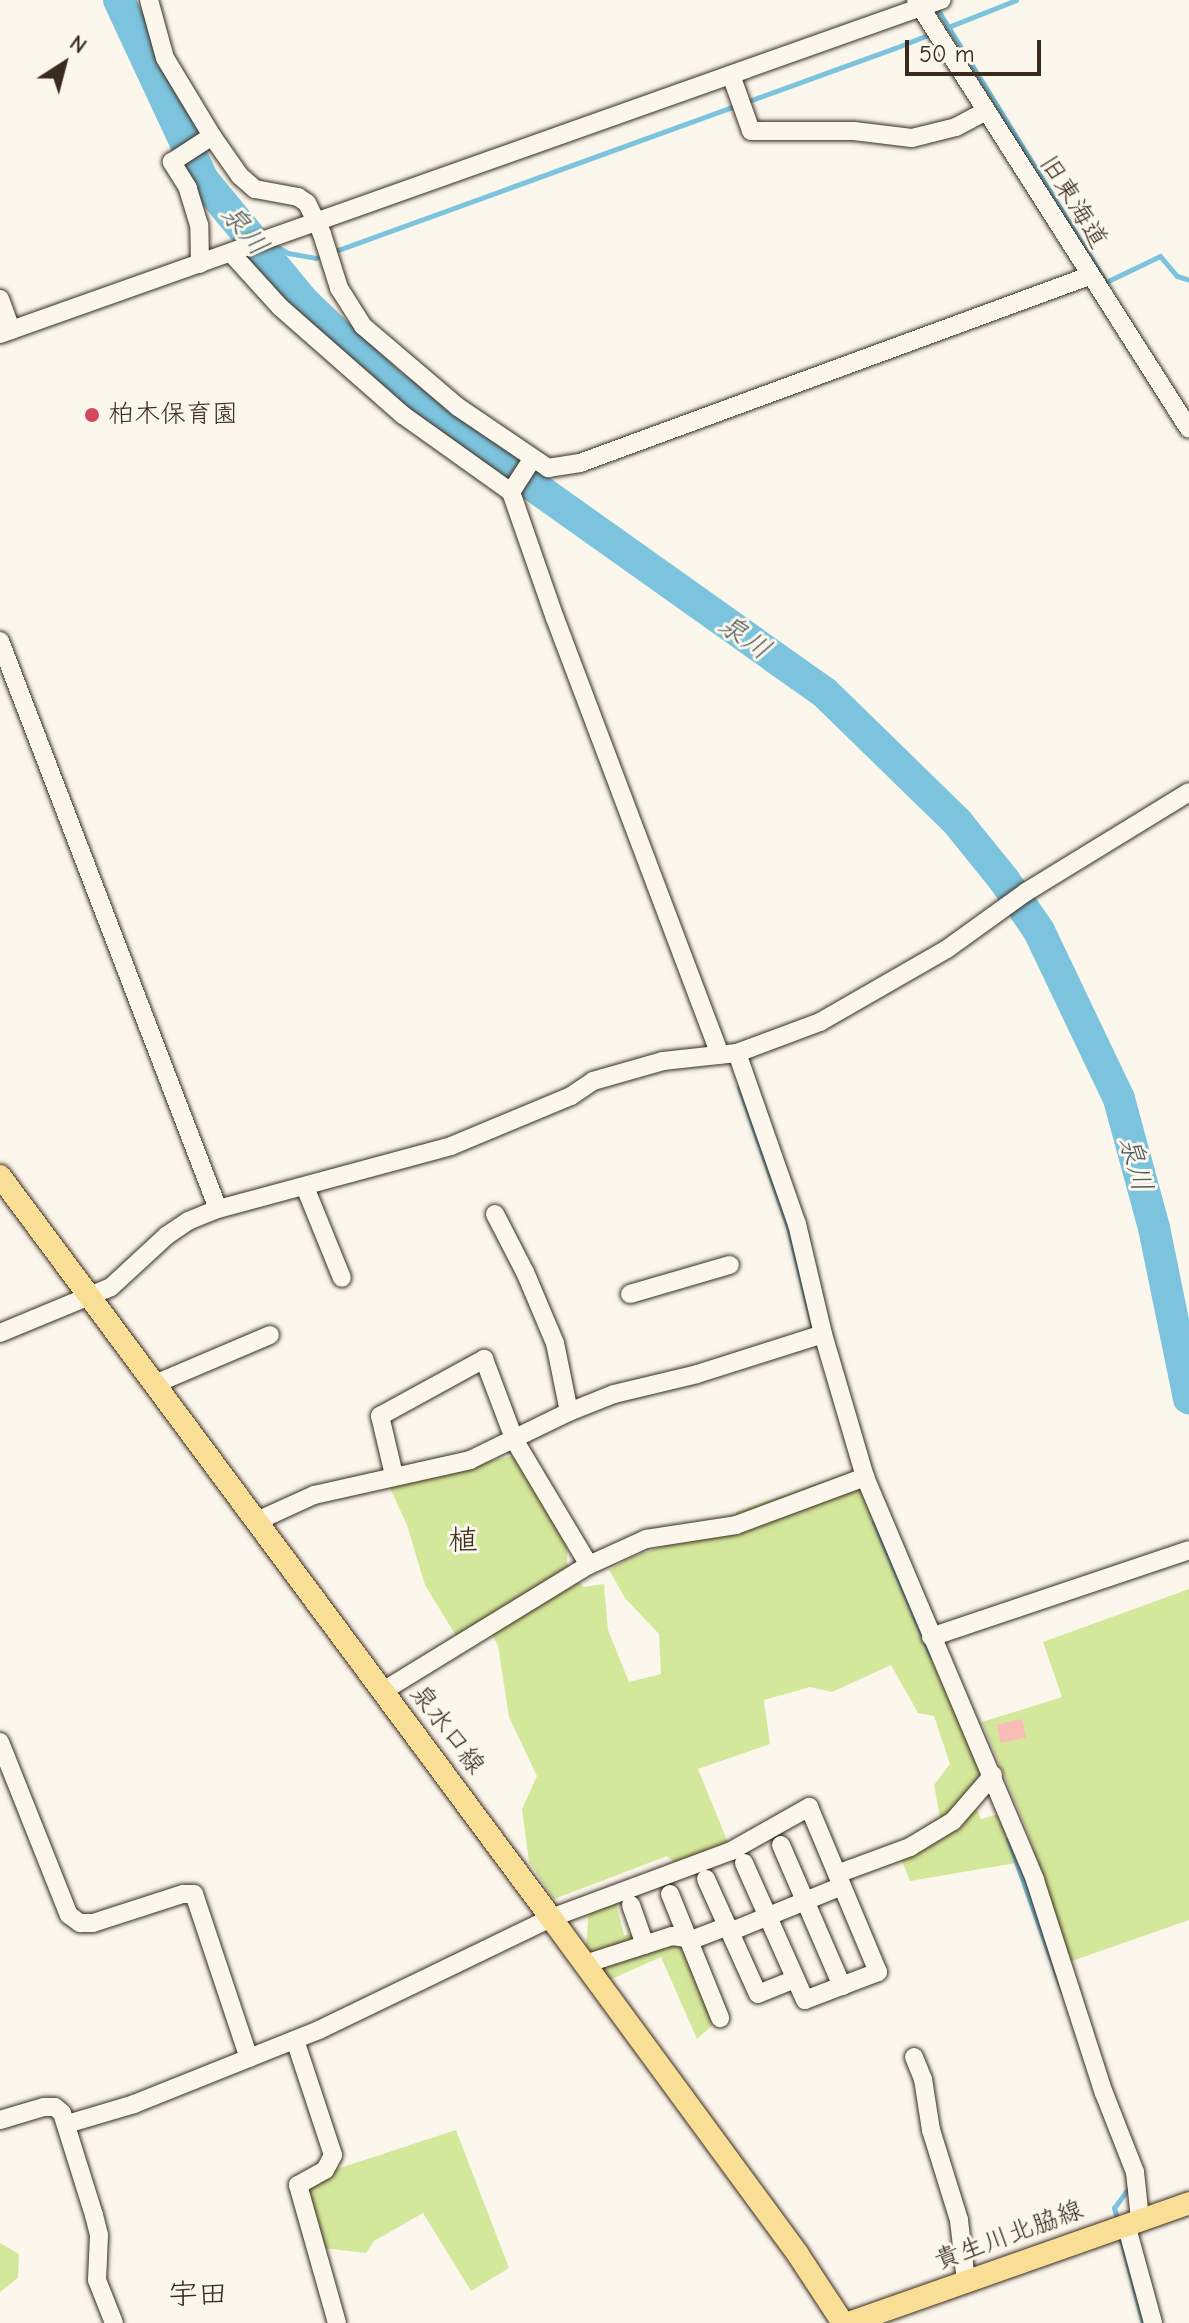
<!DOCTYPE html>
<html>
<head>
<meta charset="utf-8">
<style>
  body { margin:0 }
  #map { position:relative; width:1189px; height:2323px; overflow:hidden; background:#fbf7ec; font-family:"Comic Neue","Klee One",sans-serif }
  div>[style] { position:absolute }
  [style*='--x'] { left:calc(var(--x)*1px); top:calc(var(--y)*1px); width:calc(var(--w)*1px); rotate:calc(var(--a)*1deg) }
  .green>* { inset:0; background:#d4e89c }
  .stream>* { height:5px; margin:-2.5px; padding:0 2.5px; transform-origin:2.5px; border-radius:2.5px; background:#7cc4dd }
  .river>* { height:32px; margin:-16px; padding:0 16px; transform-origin:16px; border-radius:16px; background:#7cc4dd }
  .building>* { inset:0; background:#f8bdb6; transform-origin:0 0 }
  .roads { filter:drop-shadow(0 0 2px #3b2a1e) drop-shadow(0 0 2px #3b2a1e) }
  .minor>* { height:18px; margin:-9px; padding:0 9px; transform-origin:9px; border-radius:9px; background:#fbf7ec }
  .major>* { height:22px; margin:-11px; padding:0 11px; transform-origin:11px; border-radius:11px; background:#f9df96 }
  .dots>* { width:22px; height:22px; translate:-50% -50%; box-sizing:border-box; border:4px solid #fbf7ec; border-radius:50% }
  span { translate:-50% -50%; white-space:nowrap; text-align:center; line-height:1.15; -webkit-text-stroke:6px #fbf7ec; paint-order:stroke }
  .street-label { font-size:26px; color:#3b2a1e }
  .poi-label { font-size:26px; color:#3b2a1e }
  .left { translate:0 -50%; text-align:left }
  .water-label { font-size:28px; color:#4e5857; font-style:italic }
  .quarter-label { font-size:30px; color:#3b2a1e }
  .north { position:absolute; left:24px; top:24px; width:80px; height:80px; -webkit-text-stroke:6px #fbf7ec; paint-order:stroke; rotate:36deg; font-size:22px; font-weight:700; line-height:32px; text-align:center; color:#3b2a1e }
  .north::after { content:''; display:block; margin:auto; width:28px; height:36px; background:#3b2a1e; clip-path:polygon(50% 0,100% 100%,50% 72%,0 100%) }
  .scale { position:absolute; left:905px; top:40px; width:136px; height:36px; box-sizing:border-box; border:4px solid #3b2a1e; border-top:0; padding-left:10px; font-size:24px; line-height:28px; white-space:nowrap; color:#3b2a1e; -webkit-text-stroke:6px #fbf7ec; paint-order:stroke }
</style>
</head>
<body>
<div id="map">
  <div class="green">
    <div style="clip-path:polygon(530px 1452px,547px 1475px,568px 1529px,567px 1563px,583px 1587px,604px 1584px,608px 1630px,629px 1682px,661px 1674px,659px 1634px,625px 1598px,609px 1570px,632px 1557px,737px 1521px,736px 1512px,853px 1471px,984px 1772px,969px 1793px,981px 1819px,999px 1814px,1016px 1863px,910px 1881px,899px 1853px,917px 1832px,940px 1817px,934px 1785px,950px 1764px,934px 1716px,918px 1713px,891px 1665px,832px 1692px,810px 1687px,764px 1700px,770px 1744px,698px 1769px,733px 1855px,691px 1877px,667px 1856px,554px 1899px,529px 1862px,522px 1809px,537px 1776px,509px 1717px,498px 1646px,484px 1618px,458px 1639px,425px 1585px,407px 1525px,388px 1484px)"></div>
    <div style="clip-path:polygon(1189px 1589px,1189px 1920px,1069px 1962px,1031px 1840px,982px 1722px,1062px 1697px,1043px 1642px)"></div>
    <div style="clip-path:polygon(615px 1899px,624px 1935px,672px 1931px,691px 1965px,713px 2025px,697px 2039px,661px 1957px,607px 1981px,586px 1945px,589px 1910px)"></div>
    <div style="clip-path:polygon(456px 2130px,509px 2268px,471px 2291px,423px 2213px,374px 2241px,366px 2253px,323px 2248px,308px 2188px,337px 2169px)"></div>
    <div style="clip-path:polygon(0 2243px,19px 2254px,18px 2278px,0 2292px)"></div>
  </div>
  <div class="stream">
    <div style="--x:936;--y:7;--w:323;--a:58.3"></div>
    <div style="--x:1106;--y:282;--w:60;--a:-25.7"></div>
    <div style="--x:1160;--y:256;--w:26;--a:50"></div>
    <div style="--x:1177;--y:276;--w:13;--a:18"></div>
    <div style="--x:237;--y:223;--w:25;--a:32"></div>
    <div style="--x:270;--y:243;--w:21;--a:29"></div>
    <div style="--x:288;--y:253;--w:28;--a:10"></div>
    <div style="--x:316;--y:258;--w:616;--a:-19.94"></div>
    <div style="--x:895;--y:48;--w:130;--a:-21.6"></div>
    <div style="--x:739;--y:1087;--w:148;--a:70.7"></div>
    <div style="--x:788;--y:1227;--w:109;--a:76.2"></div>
    <div style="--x:874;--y:1522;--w:146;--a:67"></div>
    <div style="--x:1008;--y:1839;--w:161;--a:70.4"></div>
    <div style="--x:1118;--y:2221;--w:14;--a:-107"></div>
    <div style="--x:1114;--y:2208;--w:27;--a:-54"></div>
    <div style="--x:1120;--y:2235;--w:91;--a:75.4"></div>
  </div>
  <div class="river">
    <div style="--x:119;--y:0;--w:199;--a:65"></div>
    <div style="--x:203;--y:180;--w:158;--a:50.4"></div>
    <div style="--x:304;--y:302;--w:119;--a:43.6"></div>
    <div style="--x:390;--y:384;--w:534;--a:35.39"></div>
    <div style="--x:825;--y:693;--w:186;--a:44.3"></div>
    <div style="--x:958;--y:823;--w:73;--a:51.1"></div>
    <div style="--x:1004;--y:880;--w:62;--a:55.5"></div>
    <div style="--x:1039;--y:931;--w:186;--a:64.5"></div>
    <div style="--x:1119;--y:1099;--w:134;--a:74.8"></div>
    <div style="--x:1154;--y:1228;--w:174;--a:78.4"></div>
  </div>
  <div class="building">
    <div style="left:1022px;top:1719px;width:19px;height:26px;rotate:78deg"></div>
  </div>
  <div class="roads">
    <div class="minor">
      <div style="--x:149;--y:0;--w:60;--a:74.6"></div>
      <div style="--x:165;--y:58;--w:91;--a:58.9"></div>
      <div style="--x:212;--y:136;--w:49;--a:55"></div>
      <div style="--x:240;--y:176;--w:20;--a:41"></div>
      <div style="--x:255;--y:189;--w:44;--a:10.5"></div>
      <div style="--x:298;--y:197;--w:11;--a:34"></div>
      <div style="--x:307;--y:203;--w:34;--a:64"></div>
      <div style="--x:322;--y:234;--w:57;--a:72.5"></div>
      <div style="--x:339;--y:288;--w:45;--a:57.7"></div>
      <div style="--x:363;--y:326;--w:125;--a:40.5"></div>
      <div style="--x:458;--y:407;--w:109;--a:34.1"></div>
      <div style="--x:548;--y:468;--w:32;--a:-9"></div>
      <div style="--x:580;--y:463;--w:542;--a:-20.17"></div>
      <div style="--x:916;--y:0;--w:508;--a:57.53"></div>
      <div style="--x:731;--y:75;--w:59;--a:70.3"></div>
      <div style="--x:751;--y:131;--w:103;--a:0"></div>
      <div style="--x:854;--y:131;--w:58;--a:6.9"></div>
      <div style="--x:912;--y:138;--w:45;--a:-14"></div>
      <div style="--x:956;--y:127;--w:34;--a:-28"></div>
      <div style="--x:231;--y:253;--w:73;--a:47.8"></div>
      <div style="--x:280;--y:307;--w:164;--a:41.3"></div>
      <div style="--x:403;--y:415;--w:133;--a:35.5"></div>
      <div style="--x:511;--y:492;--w:133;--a:70.8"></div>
      <div style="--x:555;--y:618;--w:467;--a:69.3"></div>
      <div style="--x:200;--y:264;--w:39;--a:-91"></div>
      <div style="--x:199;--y:225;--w:39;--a:-107"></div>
      <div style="--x:188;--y:188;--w:31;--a:-122"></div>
      <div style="--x:172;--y:162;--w:48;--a:-33"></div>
      <div style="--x:0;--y:299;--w:33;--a:70"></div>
      <div style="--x:0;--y:334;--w:999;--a:-19.54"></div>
      <div style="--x:511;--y:492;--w:40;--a:-57.1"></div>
      <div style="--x:0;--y:641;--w:608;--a:69"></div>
      <div style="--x:737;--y:1053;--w:181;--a:70.7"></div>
      <div style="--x:797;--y:1224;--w:113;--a:76.7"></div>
      <div style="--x:823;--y:1334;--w:149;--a:73.6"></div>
      <div style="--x:865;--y:1477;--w:437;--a:67.1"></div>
      <div style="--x:1035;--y:1880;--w:224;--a:72.1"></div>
      <div style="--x:1104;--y:2093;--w:85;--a:68.6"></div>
      <div style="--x:1135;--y:2172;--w:47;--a:83.9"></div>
      <div style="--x:305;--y:1187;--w:98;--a:67.9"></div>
      <div style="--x:495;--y:1214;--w:65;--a:62.7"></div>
      <div style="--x:525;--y:1272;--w:77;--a:67.1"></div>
      <div style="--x:555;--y:1343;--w:70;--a:78.5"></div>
      <div style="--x:630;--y:1294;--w:104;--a:-16.2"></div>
      <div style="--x:0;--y:1333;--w:120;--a:-22.5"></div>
      <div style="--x:111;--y:1287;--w:75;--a:-42.8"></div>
      <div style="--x:166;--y:1236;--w:27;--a:-34"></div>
      <div style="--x:188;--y:1221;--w:32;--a:-22"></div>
      <div style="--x:218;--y:1209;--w:241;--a:-15.1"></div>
      <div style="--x:451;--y:1146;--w:130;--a:-22.6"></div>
      <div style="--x:571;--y:1096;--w:27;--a:-34"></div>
      <div style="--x:593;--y:1081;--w:73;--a:-15.9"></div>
      <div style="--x:663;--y:1061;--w:74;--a:-6.2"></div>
      <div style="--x:737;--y:1053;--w:89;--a:-20.5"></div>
      <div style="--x:820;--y:1022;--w:146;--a:-29.9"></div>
      <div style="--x:947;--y:949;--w:97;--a:-35.8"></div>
      <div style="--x:1026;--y:892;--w:191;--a:-31.5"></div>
      <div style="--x:155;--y:1384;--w:125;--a:-23.1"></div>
      <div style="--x:394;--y:1475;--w:61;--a:-103.3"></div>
      <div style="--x:380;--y:1416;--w:119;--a:-28.7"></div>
      <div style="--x:484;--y:1359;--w:88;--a:69.3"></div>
      <div style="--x:515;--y:1441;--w:144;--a:59.2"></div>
      <div style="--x:257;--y:1521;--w:63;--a:-24.5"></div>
      <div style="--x:314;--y:1495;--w:160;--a:-12.6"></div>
      <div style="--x:470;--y:1460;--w:110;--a:-25.9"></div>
      <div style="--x:569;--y:1412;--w:48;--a:-21.8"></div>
      <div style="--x:614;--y:1394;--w:85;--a:-13.5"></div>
      <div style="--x:697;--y:1374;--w:132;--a:-17.6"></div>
      <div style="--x:931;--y:1637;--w:272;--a:-18.6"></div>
      <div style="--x:383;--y:1691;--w:241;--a:-31.5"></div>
      <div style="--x:589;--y:1565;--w:63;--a:-24.5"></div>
      <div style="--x:646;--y:1539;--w:91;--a:-8.8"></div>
      <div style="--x:736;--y:1525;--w:138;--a:-20.4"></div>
      <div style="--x:0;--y:1742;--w:186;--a:68.3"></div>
      <div style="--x:69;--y:1915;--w:14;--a:36"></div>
      <div style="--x:80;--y:1923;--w:13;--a:0"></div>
      <div style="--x:93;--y:1923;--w:95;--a:-17.9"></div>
      <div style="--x:183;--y:1894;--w:11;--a:0"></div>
      <div style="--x:194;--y:1894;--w:173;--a:71.5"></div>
      <div style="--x:781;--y:1845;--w:154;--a:66.6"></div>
      <div style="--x:837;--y:1874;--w:78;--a:-20.3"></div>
      <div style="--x:910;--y:1847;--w:50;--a:-31.2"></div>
      <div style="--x:953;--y:1821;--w:61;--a:-49"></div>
      <div style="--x:706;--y:1879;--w:126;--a:65.7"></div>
      <div style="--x:758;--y:1994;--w:40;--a:-22"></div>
      <div style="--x:670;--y:1894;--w:134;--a:68"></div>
      <div style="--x:631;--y:1905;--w:42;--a:70.7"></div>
      <div style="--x:585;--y:1964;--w:91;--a:-17.8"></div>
      <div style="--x:672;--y:1936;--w:22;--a:8"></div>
      <div style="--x:694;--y:1939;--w:30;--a:-21"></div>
      <div style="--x:722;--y:1928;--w:15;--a:4"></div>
      <div style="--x:737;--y:1929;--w:113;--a:-22.3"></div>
      <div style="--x:295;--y:2040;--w:121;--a:71.7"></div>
      <div style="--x:333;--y:2155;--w:17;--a:118"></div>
      <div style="--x:325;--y:2170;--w:31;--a:151"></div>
      <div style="--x:298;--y:2185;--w:143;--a:74.2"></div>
      <div style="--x:914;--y:2057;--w:24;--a:68"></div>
      <div style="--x:923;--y:2079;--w:52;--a:81.1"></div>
      <div style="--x:931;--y:2130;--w:94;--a:72.7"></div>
      <div style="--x:959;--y:2220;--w:61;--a:83.5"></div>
      <div style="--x:0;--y:2120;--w:46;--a:-16.5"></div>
      <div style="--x:44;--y:2107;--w:11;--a:0"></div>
      <div style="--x:55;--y:2107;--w:9;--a:41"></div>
      <div style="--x:62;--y:2113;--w:107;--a:72.6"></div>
      <div style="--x:94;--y:2215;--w:21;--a:76"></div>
      <div style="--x:99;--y:2235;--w:45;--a:92.5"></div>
      <div style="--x:97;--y:2280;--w:46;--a:68.4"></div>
      <div style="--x:67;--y:2124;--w:70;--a:-16.6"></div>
      <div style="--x:134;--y:2104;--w:199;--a:-21.8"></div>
      <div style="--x:319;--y:2030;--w:258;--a:-25.8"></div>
      <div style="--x:551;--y:1918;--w:192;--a:-20.4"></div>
      <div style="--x:731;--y:1851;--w:90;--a:-29.4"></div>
      <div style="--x:809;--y:1807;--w:179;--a:67.3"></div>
      <div style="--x:878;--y:1972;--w:78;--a:159"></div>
      <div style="--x:805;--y:2000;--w:150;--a:-114"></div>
      <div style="--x:1126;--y:2224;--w:103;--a:74.7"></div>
    </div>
    <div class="major">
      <div style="--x:0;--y:1176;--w:924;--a:53.4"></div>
      <div style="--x:551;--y:1918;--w:416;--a:53.7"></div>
      <div style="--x:797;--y:2253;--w:84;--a:56.7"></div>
      <div style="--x:849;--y:2323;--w:361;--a:-19.4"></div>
    </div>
  </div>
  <div class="dots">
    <div style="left:92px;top:415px;background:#d1495b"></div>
  </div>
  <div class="street-label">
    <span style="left:1073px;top:202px;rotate:58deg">旧東海道</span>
    <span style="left:447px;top:1730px;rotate:53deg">泉水口線</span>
    <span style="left:1009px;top:2236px;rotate:-20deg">貴生川北脇線</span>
  </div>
  <div class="poi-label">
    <span class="left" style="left:108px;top:415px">柏木保育園</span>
  </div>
  <div class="water-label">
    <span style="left:245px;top:230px;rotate:51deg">泉川</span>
    <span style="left:745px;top:637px;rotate:35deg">泉川</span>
    <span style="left:1136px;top:1164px;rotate:75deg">泉川</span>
  </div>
  <div class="quarter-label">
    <span style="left:463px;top:1541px">植</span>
    <span style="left:198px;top:2295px">宇田</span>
  </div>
  <div class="north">N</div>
  <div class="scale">50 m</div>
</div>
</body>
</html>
